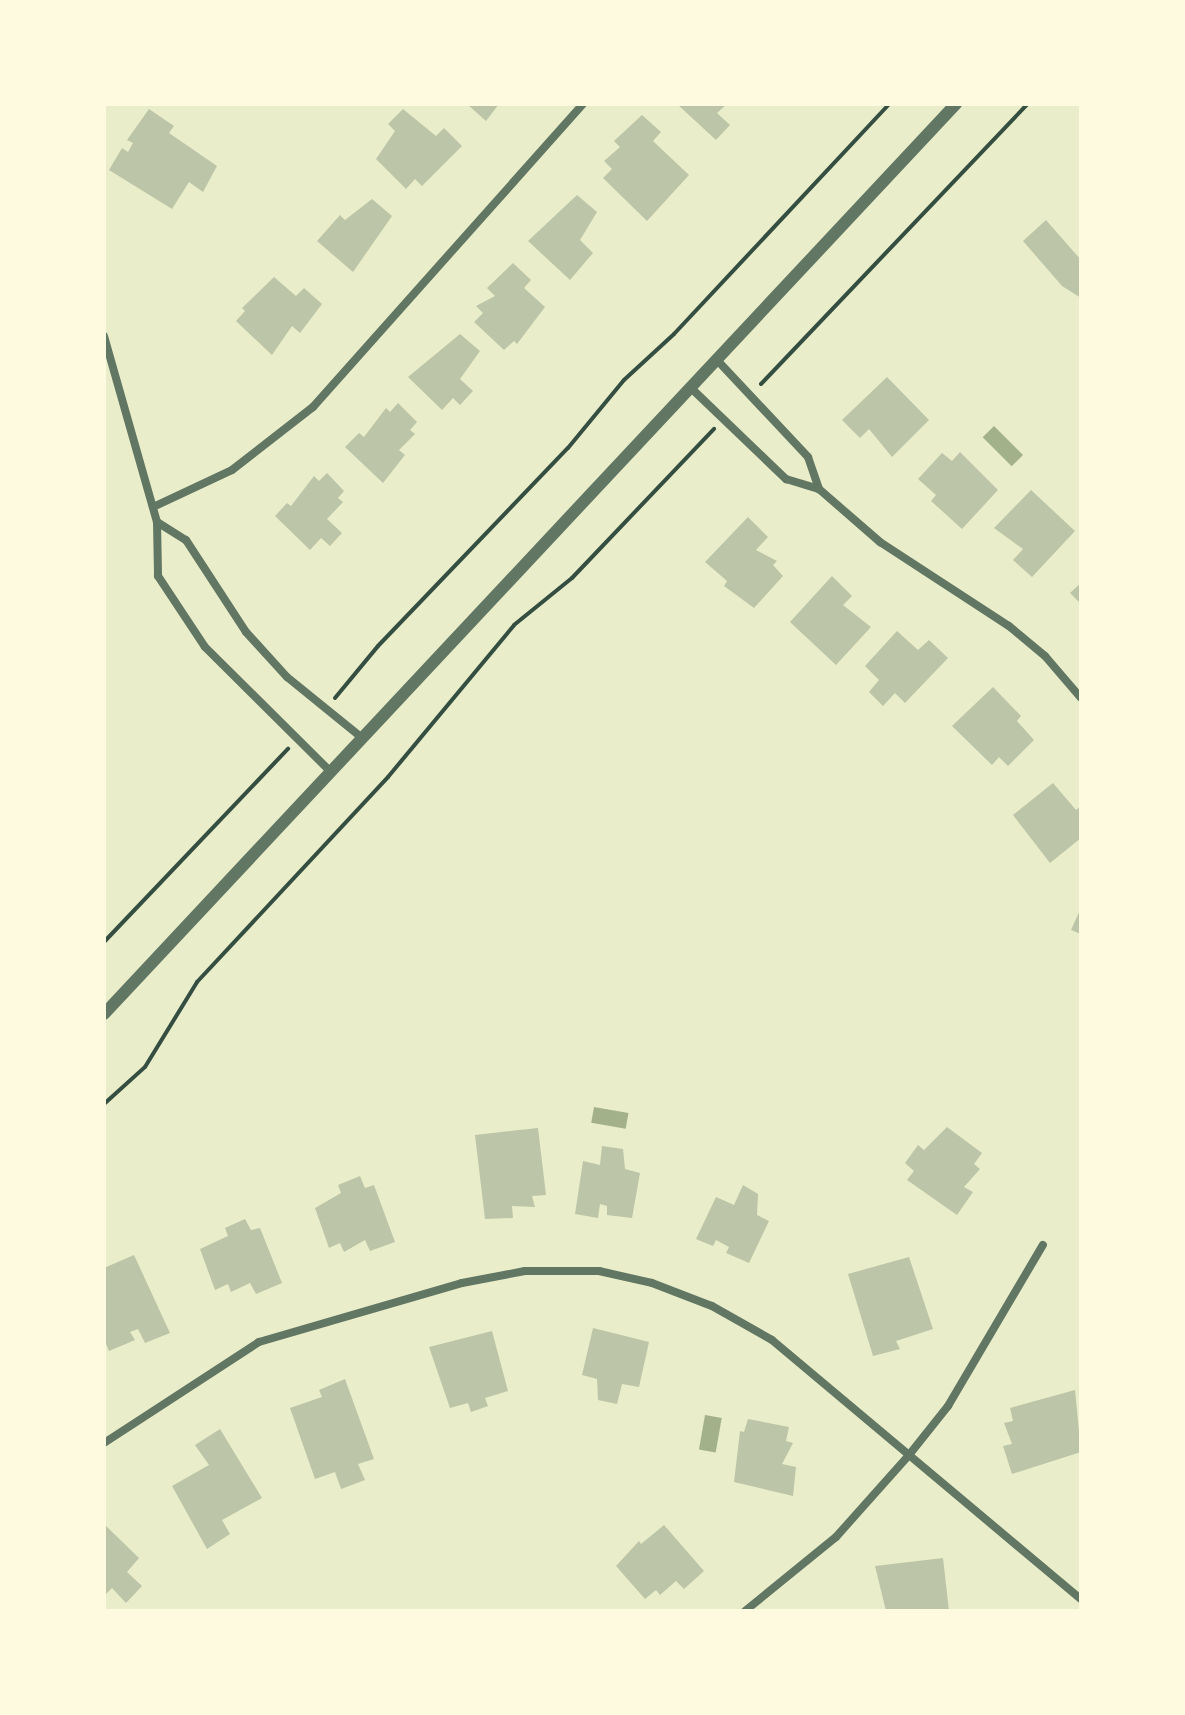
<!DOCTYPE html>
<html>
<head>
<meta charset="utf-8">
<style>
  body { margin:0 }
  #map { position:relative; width:1185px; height:1715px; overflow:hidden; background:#e9edc9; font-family:Cabin,sans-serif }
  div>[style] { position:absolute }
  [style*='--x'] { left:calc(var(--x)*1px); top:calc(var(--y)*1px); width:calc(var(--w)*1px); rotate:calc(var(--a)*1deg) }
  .water>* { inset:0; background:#a3b18a; transform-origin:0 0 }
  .building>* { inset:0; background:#bcc5a7 }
  .path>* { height:4px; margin:-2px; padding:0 2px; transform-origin:2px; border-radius:2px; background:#344e41 }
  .minor>* { height:8px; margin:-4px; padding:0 4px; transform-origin:4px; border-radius:4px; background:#617663 }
  .tertiary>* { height:12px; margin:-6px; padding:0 6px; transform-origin:6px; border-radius:6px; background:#617663 }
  span { translate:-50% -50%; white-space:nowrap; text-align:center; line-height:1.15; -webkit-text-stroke:7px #fefae0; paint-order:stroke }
  .frame { position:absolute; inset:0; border:106px solid #fefae0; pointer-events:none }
</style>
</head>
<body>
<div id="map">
  <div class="water">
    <div style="left:994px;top:426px;width:41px;height:16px;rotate:45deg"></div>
    <div style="left:594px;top:1107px;width:35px;height:16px;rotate:10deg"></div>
    <div style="left:705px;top:1415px;width:17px;height:35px;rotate:10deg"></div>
  </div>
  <div class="building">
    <div style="clip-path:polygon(467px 104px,499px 104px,486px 121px)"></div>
    <div style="clip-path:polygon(677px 104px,727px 104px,717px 113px,730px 125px,716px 140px)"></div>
    <div style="clip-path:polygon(149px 109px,174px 126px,169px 133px,217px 166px,203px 192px,189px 182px,172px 209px,109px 170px,122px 148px,128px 152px,133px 143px,127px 140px)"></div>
    <div style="clip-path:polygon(403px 109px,436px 136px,444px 128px,462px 146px,422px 186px,415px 179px,406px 189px,376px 159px,395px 131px,388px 124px)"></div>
    <div style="clip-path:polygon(642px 115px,661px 132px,653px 141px,689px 175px,647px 221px,603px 178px,612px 169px,604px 161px,620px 147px,614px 141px)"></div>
    <div style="clip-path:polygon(577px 195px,597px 212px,580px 240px,593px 253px,570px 280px,528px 241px)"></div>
    <div style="clip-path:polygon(372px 199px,392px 216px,353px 272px,317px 241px,340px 215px,345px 220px)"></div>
    <div style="clip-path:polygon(1046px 220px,1081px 260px,1081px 298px,1062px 286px,1023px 241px)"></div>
    <div style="clip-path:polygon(513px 263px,531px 280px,524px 288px,545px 307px,517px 344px,514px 341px,504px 350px,474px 322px,483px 313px,476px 306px,495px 296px,487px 288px)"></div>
    <div style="clip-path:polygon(274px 277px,296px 296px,304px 288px,322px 304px,300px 333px,292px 326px,272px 355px,236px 321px,245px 311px,242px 308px)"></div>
    <div style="clip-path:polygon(460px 334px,480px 351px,460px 379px,473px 391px,460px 405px,453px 398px,442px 410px,408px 377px)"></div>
    <div style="clip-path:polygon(887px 377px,929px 420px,892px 457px,869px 429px,860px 438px,842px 420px)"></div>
    <div style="clip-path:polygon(398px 403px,417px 422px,410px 430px,415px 434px,399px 450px,405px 455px,383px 483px,345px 447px,359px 433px,364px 437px,386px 408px,390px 412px)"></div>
    <div style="clip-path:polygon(960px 452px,998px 490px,962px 529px,931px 501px,936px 495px,918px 479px,942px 453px,952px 461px)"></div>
    <div style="clip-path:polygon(327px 473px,344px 491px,338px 498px,343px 502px,327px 519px,342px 533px,330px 546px,321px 538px,310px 550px,275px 516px,287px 503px,291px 506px,314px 476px,319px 481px)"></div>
    <div style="clip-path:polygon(1031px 490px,1075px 531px,1032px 577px,1013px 560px,1023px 549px,994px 528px)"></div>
    <div style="clip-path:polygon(748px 517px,768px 537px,756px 550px,777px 561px,773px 565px,783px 576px,754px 608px,724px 586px,727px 581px,705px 562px)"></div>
    <div style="clip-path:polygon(832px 576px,852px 596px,843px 605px,871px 627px,836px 665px,790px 622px)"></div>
    <div style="clip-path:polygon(1081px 583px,1081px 604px,1070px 593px)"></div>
    <div style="clip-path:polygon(897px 631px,918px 650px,929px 640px,948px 658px,905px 703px,895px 693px,883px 706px,869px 692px,879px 680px,865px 666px)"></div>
    <div style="clip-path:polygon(993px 687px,1021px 716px,1017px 721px,1034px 740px,1008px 766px,999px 757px,992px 765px,952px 726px)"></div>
    <div style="clip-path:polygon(1053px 783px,1076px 810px,1081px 806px,1081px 838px,1050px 863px,1013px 815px)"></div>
    <div style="clip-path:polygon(1081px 908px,1081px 934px,1071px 930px)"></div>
    <div style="clip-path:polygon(947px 1127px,982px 1153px,974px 1164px,980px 1169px,964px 1187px,973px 1192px,957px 1215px,907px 1180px,914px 1171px,905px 1163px,918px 1145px,924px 1150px)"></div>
    <div style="clip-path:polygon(538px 1128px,546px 1195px,532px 1196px,535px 1207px,512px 1206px,513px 1218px,485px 1219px,475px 1135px)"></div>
    <div style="clip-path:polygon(602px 1146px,623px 1149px,625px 1169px,640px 1173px,632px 1218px,607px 1215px,607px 1206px,600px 1204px,598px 1218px,575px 1214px,583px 1161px,600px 1165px)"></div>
    <div style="clip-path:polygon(360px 1176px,365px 1188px,374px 1185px,395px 1242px,370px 1251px,365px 1240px,344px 1252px,340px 1243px,329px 1248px,315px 1208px,341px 1193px,338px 1185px)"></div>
    <div style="clip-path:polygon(743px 1185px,758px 1194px,757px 1215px,769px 1221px,749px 1263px,726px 1253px,729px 1247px,716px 1240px,713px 1246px,696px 1239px,716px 1197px,734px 1205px)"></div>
    <div style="clip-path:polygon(245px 1219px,251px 1230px,260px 1228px,282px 1283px,256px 1294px,250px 1283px,231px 1292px,228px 1284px,215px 1290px,200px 1249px,228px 1236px,225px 1228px)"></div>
    <div style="clip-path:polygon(134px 1255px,170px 1333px,145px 1343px,138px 1329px,130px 1332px,135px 1340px,109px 1351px,104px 1339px,104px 1268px)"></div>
    <div style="clip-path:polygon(909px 1257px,933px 1329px,896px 1341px,900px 1349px,873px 1356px,848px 1274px)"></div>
    <div style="clip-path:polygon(593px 1328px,649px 1342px,639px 1387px,622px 1384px,617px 1404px,598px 1400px,597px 1379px,582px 1375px)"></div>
    <div style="clip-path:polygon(492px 1331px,508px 1391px,485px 1398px,488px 1406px,471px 1412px,468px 1403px,450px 1408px,429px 1347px)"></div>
    <div style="clip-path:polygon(345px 1379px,374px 1459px,358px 1464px,365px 1480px,341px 1489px,335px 1472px,315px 1479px,290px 1408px,322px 1397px,319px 1390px)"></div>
    <div style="clip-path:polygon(1075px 1390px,1081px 1452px,1012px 1474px,1003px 1446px,1012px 1444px,1004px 1423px,1013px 1421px,1010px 1408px)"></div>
    <div style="clip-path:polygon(748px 1419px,789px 1427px,786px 1441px,793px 1443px,782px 1464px,796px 1467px,793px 1496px,734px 1482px,740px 1431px,744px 1432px)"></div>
    <div style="clip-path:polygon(220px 1429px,262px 1498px,222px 1520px,230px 1534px,207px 1549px,172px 1486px,209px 1465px,195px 1445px)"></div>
    <div style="clip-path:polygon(664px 1525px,704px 1571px,684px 1589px,676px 1581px,660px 1595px,656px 1590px,645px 1599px,616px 1566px,639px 1541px,641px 1544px)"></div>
    <div style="clip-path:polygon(106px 1526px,139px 1558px,127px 1572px,142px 1586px,126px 1603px,112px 1588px,104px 1596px)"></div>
    <div style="clip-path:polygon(943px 1558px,949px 1611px,886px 1611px,875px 1566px)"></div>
  </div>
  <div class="path">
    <div style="--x:761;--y:384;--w:387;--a:-46.4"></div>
    <div style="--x:335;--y:698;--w:67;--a:-50.4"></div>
    <div style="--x:378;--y:646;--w:274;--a:-46.2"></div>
    <div style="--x:568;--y:448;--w:88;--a:-50.5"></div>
    <div style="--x:624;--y:380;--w:68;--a:-42.6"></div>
    <div style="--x:674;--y:334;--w:315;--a:-46.9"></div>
    <div style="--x:104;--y:942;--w:267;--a:-46.4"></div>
    <div style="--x:104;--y:1104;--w:55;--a:-42.1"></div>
    <div style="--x:145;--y:1067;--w:100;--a:-58.5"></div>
    <div style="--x:197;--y:982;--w:280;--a:-47"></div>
    <div style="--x:388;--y:777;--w:197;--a:-50.3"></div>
    <div style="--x:514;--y:625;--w:75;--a:-39"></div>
    <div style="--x:572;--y:578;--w:206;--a:-46.4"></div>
  </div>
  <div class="minor">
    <div style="--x:104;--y:336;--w:193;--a:74.1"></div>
    <div style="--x:157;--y:522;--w:54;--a:88.9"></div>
    <div style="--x:158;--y:576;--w:85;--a:56.5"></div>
    <div style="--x:205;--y:647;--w:176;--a:44.8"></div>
    <div style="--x:717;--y:360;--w:133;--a:46.8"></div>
    <div style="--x:808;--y:457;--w:34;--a:71"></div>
    <div style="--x:691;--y:388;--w:132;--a:43.8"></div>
    <div style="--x:786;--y:479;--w:34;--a:17"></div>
    <div style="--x:819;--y:489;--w:81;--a:41"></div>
    <div style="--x:880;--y:542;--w:154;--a:33.1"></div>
    <div style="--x:1009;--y:626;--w:47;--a:39.8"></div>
    <div style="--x:1045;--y:656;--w:55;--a:49.4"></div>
    <div style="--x:153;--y:507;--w:87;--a:-25.1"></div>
    <div style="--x:232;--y:470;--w:103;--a:-37.9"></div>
    <div style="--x:313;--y:407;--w:406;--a:-48.3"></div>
    <div style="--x:157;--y:522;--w:34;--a:32"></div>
    <div style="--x:186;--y:540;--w:110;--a:56.9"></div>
    <div style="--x:246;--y:632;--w:61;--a:47.7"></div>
    <div style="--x:287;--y:677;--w:95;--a:39"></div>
    <div style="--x:104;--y:1443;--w:185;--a:-33.1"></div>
    <div style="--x:259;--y:1342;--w:211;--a:-16.2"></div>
    <div style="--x:462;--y:1283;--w:64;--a:-10.8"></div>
    <div style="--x:525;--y:1271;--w:74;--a:0"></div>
    <div style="--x:599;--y:1271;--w:54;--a:12.8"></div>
    <div style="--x:652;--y:1283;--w:64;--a:21"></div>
    <div style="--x:712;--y:1306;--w:69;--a:29.5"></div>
    <div style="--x:772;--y:1340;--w:403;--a:40"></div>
    <div style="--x:745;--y:1611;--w:117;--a:-39.1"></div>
    <div style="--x:836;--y:1537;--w:110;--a:-48.3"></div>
    <div style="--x:909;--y:1455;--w:63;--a:-51.5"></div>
    <div style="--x:948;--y:1406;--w:187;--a:-59.5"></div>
  </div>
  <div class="tertiary">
    <div style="--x:104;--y:1014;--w:1247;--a:-46.89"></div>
  </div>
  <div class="frame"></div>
</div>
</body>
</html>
